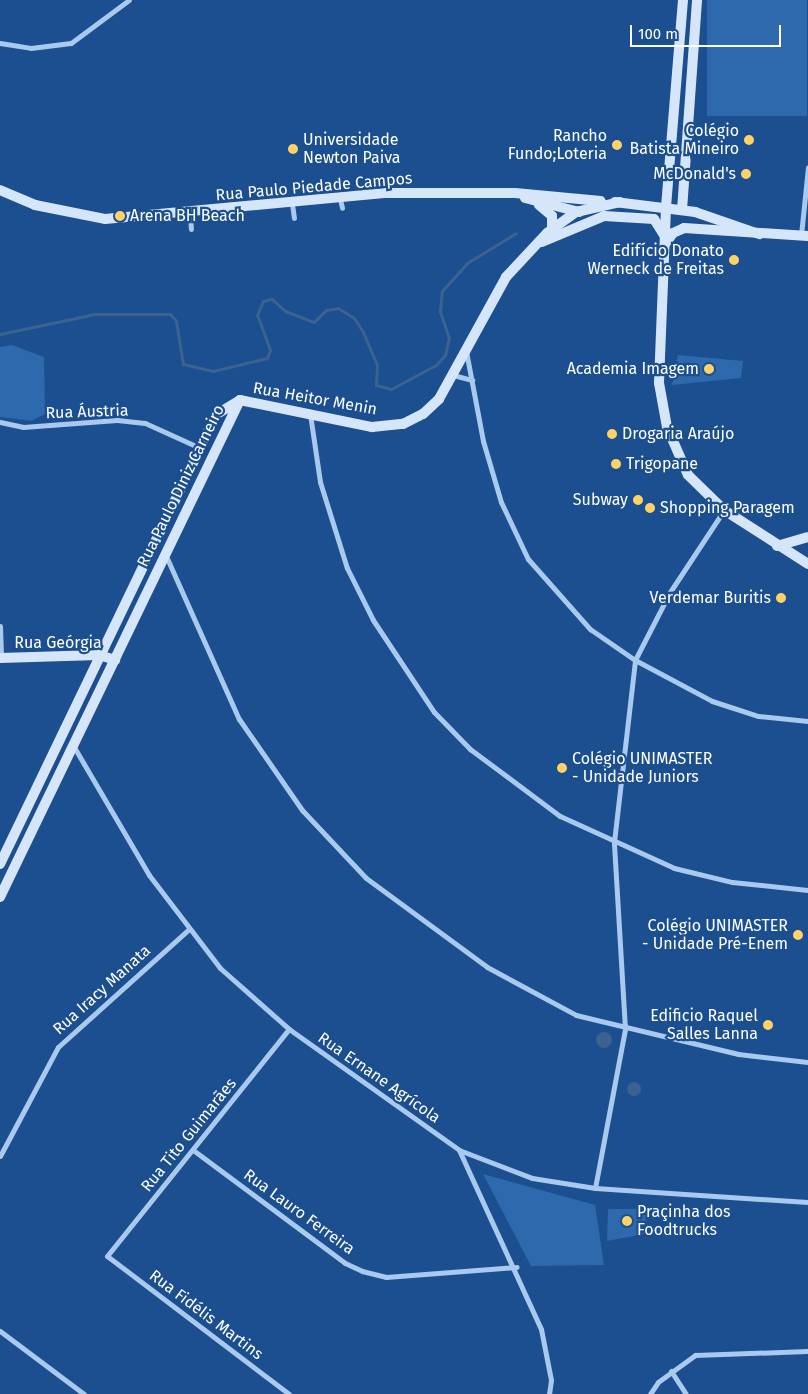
<!DOCTYPE html>
<html>
<head>
<meta charset="utf-8">
<style>
  body { margin:0 }
  #map { position:relative; width:808px; height:1394px; overflow:hidden; background:#1b4f8f; font-family:"Fira Sans",sans-serif }
  div>[style] { position:absolute }
  [style*='--x'] { left:calc(var(--x)*1px); top:calc(var(--y)*1px); width:calc(var(--w)*1px); rotate:calc(var(--a)*1deg) }
  .green>* { inset:0; background:#2e69ad; transform-origin:0 0 }
  .water>* { inset:0; background:#3c6290 }
  .round { border-radius:50% }
  .stream>* { height:3px; margin:-1.5px; padding:0 1.5px; transform-origin:1.5px; border-radius:1.5px; background:#3c6290 }
  .street>* { height:5px; margin:-2.5px; padding:0 2.5px; transform-origin:2.5px; border-radius:2.5px; background:#a9c9ee }
  .secondary>* { height:10px; margin:-5px; padding:0 5px; transform-origin:5px; border-radius:5px; background:#d6e6fa }
  .dots>* { width:14px; height:14px; translate:-50% -50%; box-sizing:border-box; border:2px solid #1b4f8f; border-radius:50% }
  span { translate:-50% -50%; white-space:nowrap; text-align:center; line-height:1.15; -webkit-text-stroke:4.5px #1b4f8f; paint-order:stroke }
  .poi-label { font-size:16px; color:#fff }
  .right { translate:-100% -50%; text-align:right }
  .left { translate:0 -50%; text-align:left }
  .street-label { font-size:16px; color:#fff }
  .scale { position:absolute; left:630px; top:25px; width:151px; height:22px; box-sizing:border-box; border:2px solid #fff; border-top:0; padding-left:6px; font-size:15px; line-height:18px; white-space:nowrap; color:#fff; -webkit-text-stroke:4px #1b4f8f; paint-order:stroke }
</style>
</head>
<body>
<div id="map">
  <div class="green">
    <div style="left:707px;top:0;width:100px;height:116px"></div>
    <div style="clip-path:polygon(12px 345px,44px 357px,45px 414px,31px 421px,0 417px,0 347px)"></div>
    <div style="clip-path:polygon(678px 355px,743px 361px,741px 378px,672px 385px)"></div>
    <div style="clip-path:polygon(483px 1174px,595px 1205px,604px 1265px,531px 1266px)"></div>
    <div style="clip-path:polygon(608px 1209px,648px 1209px,645px 1234px,607px 1241px)"></div>
  </div>
  <div class="water">
    <div class="round" style="left:596px;top:1032px;width:16px;height:16px"></div>
    <div class="round" style="left:627px;top:1082px;width:14px;height:14px"></div>
  </div>
  <div class="stream">
    <div style="--x:0;--y:334;--w:97;--a:-11.9"></div>
    <div style="--x:95;--y:314;--w:75;--a:0"></div>
    <div style="--x:170;--y:314;--w:9;--a:49"></div>
    <div style="--x:176;--y:321;--w:44;--a:80.8"></div>
    <div style="--x:183;--y:364;--w:31;--a:13"></div>
    <div style="--x:213;--y:371;--w:56;--a:-13.5"></div>
    <div style="--x:267;--y:358;--w:9;--a:-69"></div>
    <div style="--x:270;--y:350;--w:37;--a:-110"></div>
    <div style="--x:257;--y:315;--w:15;--a:-67"></div>
    <div style="--x:263;--y:301;--w:9;--a:-13"></div>
    <div style="--x:272;--y:299;--w:18;--a:43"></div>
    <div style="--x:285;--y:311;--w:31;--a:21"></div>
    <div style="--x:314;--y:322;--w:17;--a:-45"></div>
    <div style="--x:326;--y:310;--w:12;--a:-9"></div>
    <div style="--x:338;--y:308;--w:19;--a:32"></div>
    <div style="--x:354;--y:318;--w:17;--a:57"></div>
    <div style="--x:363;--y:332;--w:36;--a:67"></div>
    <div style="--x:377;--y:365;--w:20;--a:93"></div>
    <div style="--x:376;--y:385;--w:16;--a:15"></div>
    <div style="--x:391;--y:389;--w:51;--a:-28.1"></div>
    <div style="--x:436;--y:365;--w:13;--a:-48"></div>
    <div style="--x:445;--y:355;--w:17;--a:-77"></div>
    <div style="--x:449;--y:338;--w:28;--a:-109"></div>
    <div style="--x:440;--y:312;--w:21;--a:-85"></div>
    <div style="--x:442;--y:291;--w:38;--a:-48"></div>
    <div style="--x:467;--y:263;--w:57;--a:-31.5"></div>
  </div>
  <div class="street">
    <div style="--x:0;--y:43;--w:31;--a:9"></div>
    <div style="--x:31;--y:48;--w:40;--a:-7.1"></div>
    <div style="--x:71;--y:43;--w:72;--a:-36.6"></div>
    <div style="--x:340;--y:199;--w:9;--a:77"></div>
    <div style="--x:292;--y:204;--w:14;--a:82"></div>
    <div style="--x:190;--y:212;--w:17;--a:87"></div>
    <div style="--x:801;--y:235;--w:68;--a:-84.1"></div>
    <div style="--x:466;--y:351;--w:92;--a:79.3"></div>
    <div style="--x:483;--y:441;--w:64;--a:73.6"></div>
    <div style="--x:501;--y:502;--w:63;--a:64.7"></div>
    <div style="--x:528;--y:559;--w:94;--a:48.5"></div>
    <div style="--x:590;--y:629;--w:55;--a:34.6"></div>
    <div style="--x:635;--y:660;--w:87;--a:28"></div>
    <div style="--x:712;--y:701;--w:48;--a:18.1"></div>
    <div style="--x:758;--y:716;--w:50;--a:5.7"></div>
    <div style="--x:453;--y:375;--w:20;--a:15"></div>
    <div style="--x:310;--y:414;--w:69;--a:81.6"></div>
    <div style="--x:320;--y:482;--w:90;--a:72.6"></div>
    <div style="--x:347;--y:568;--w:58;--a:63.4"></div>
    <div style="--x:373;--y:620;--w:110;--a:56.5"></div>
    <div style="--x:434;--y:712;--w:52;--a:45.8"></div>
    <div style="--x:470;--y:749;--w:112;--a:36.7"></div>
    <div style="--x:560;--y:816;--w:125;--a:24.5"></div>
    <div style="--x:674;--y:868;--w:60;--a:13.6"></div>
    <div style="--x:732;--y:882;--w:76;--a:6"></div>
    <div style="--x:0;--y:422;--w:24;--a:12"></div>
    <div style="--x:23;--y:427;--w:94;--a:-4.3"></div>
    <div style="--x:117;--y:420;--w:28;--a:6"></div>
    <div style="--x:145;--y:423;--w:60;--a:24.4"></div>
    <div style="--x:166;--y:556;--w:179;--a:65.9"></div>
    <div style="--x:239;--y:719;--w:111;--a:55.3"></div>
    <div style="--x:302;--y:810;--w:93;--a:46.7"></div>
    <div style="--x:366;--y:878;--w:150;--a:36.3"></div>
    <div style="--x:487;--y:967;--w:101;--a:28.3"></div>
    <div style="--x:576;--y:1015;--w:167;--a:13.5"></div>
    <div style="--x:738;--y:1054;--w:70;--a:6.5"></div>
    <div style="--x:0;--y:626;--w:32;--a:88"></div>
    <div style="--x:74;--y:747;--w:148;--a:59.6"></div>
    <div style="--x:149;--y:875;--w:117;--a:52.6"></div>
    <div style="--x:220;--y:968;--w:92;--a:41.5"></div>
    <div style="--x:289;--y:1029;--w:209;--a:35.4"></div>
    <div style="--x:459;--y:1150;--w:78;--a:21"></div>
    <div style="--x:532;--y:1178;--w:64;--a:9"></div>
    <div style="--x:595;--y:1188;--w:213;--a:3.8"></div>
    <div style="--x:193;--y:1150;--w:189;--a:36.6"></div>
    <div style="--x:345;--y:1263;--w:19;--a:25"></div>
    <div style="--x:362;--y:1271;--w:25;--a:14"></div>
    <div style="--x:386;--y:1277;--w:131;--a:-4.4"></div>
    <div style="--x:459;--y:1150;--w:197;--a:65.4"></div>
    <div style="--x:541;--y:1329;--w:52;--a:78.9"></div>
    <div style="--x:551;--y:1380;--w:14;--a:98"></div>
    <div style="--x:0;--y:1156;--w:123;--a:-62"></div>
    <div style="--x:58;--y:1047;--w:175;--a:-42"></div>
    <div style="--x:595;--y:1188;--w:162;--a:-79.3"></div>
    <div style="--x:625;--y:1029;--w:187;--a:-93.4"></div>
    <div style="--x:614;--y:842;--w:183;--a:-83.4"></div>
    <div style="--x:635;--y:660;--w:76;--a:-62.8"></div>
    <div style="--x:670;--y:592;--w:98;--a:-56.6"></div>
    <div style="--x:0;--y:1331;--w:105;--a:36.9"></div>
    <div style="--x:671;--y:1371;--w:27;--a:57"></div>
    <div style="--x:289;--y:1394;--w:228;--a:-142.8"></div>
    <div style="--x:107;--y:1256;--w:291;--a:-51.3"></div>
    <div style="--x:650;--y:1394;--w:14;--a:-56"></div>
    <div style="--x:658;--y:1382;--w:46;--a:-36.1"></div>
    <div style="--x:695;--y:1355;--w:113;--a:-2"></div>
  </div>
  <div class="secondary">
    <div style="--x:683;--y:0;--w:209;--a:94.7"></div>
    <div style="--x:666;--y:208;--w:175;--a:92.3"></div>
    <div style="--x:659;--y:383;--w:45;--a:79.7"></div>
    <div style="--x:667;--y:427;--w:52;--a:66.4"></div>
    <div style="--x:688;--y:475;--w:50;--a:44.2"></div>
    <div style="--x:724;--y:510;--w:100;--a:32.7"></div>
    <div style="--x:0;--y:190;--w:38;--a:23"></div>
    <div style="--x:35;--y:205;--w:71;--a:11.3"></div>
    <div style="--x:105;--y:219;--w:283;--a:-5.3"></div>
    <div style="--x:387;--y:193;--w:128;--a:0"></div>
    <div style="--x:515;--y:193;--w:86;--a:5.3"></div>
    <div style="--x:525;--y:198;--w:56;--a:14.5"></div>
    <div style="--x:615;--y:202;--w:81;--a:7.1"></div>
    <div style="--x:695;--y:212;--w:68;--a:19"></div>
    <div style="--x:539;--y:205;--w:17;--a:40"></div>
    <div style="--x:552;--y:216;--w:13;--a:90"></div>
    <div style="--x:682;--y:210;--w:211;--a:-85.9"></div>
    <div style="--x:542;--y:242;--w:67;--a:-22.8"></div>
    <div style="--x:604;--y:216;--w:50;--a:3.4"></div>
    <div style="--x:654;--y:219;--w:19;--a:58"></div>
    <div style="--x:666;--y:243;--w:12;--a:-55"></div>
    <div style="--x:673;--y:233;--w:12;--a:-24"></div>
    <div style="--x:684;--y:228;--w:124;--a:3.7"></div>
    <div style="--x:777;--y:546;--w:32;--a:-16"></div>
    <div style="--x:0;--y:658;--w:99;--a:-1.7"></div>
    <div style="--x:99;--y:655;--w:17;--a:17"></div>
    <div style="--x:0;--y:864;--w:500;--a:-64.3"></div>
    <div style="--x:217;--y:414;--w:27;--a:-31"></div>
    <div style="--x:240;--y:400;--w:135;--a:11.6"></div>
    <div style="--x:372;--y:427;--w:31;--a:-6"></div>
    <div style="--x:403;--y:424;--w:22;--a:-27"></div>
    <div style="--x:423;--y:414;--w:22;--a:-43"></div>
    <div style="--x:439;--y:399;--w:139;--a:-61.2"></div>
    <div style="--x:506;--y:277;--w:60;--a:-47"></div>
    <div style="--x:547;--y:233;--w:36;--a:-36"></div>
    <div style="--x:576;--y:212;--w:45;--a:-12.8"></div>
    <div style="--x:0;--y:897;--w:552;--a:-64.22"></div>
  </div>
  <div class="dots">
    <div style="left:749px;top:140px;background:#ffd166"></div>
    <div style="left:617px;top:145px;background:#ffd166"></div>
    <div style="left:293px;top:149px;background:#ffd166"></div>
    <div style="left:746px;top:174px;background:#ffd166"></div>
    <div style="left:120px;top:216px;background:#ffd166"></div>
    <div style="left:734px;top:260px;background:#ffd166"></div>
    <div style="left:709px;top:369px;background:#ffd166"></div>
    <div style="left:612px;top:434px;background:#ffd166"></div>
    <div style="left:616px;top:464px;background:#ffd166"></div>
    <div style="left:638px;top:500px;background:#ffd166"></div>
    <div style="left:650px;top:508px;background:#ffd166"></div>
    <div style="left:781px;top:598px;background:#ffd166"></div>
    <div style="left:562px;top:768px;background:#ffd166"></div>
    <div style="left:798px;top:935px;background:#ffd166"></div>
    <div style="left:768px;top:1025px;background:#ffd166"></div>
    <div style="left:627px;top:1221px;background:#ffd166"></div>
  </div>
  <div class="poi-label">
    <span class="right" style="left:739px;top:140px">Colégio<br>Batista Mineiro</span>
    <span class="right" style="left:607px;top:145px">Rancho<br>Fundo;Loteria</span>
    <span class="left" style="left:303px;top:149px">Universidade<br>Newton Paiva</span>
    <span class="right" style="left:736px;top:174px">McDonald's</span>
    <span class="left" style="left:130px;top:216px">Arena BH Beach</span>
    <span class="right" style="left:724px;top:260px">Edifício Donato<br>Werneck de Freitas</span>
    <span class="right" style="left:699px;top:369px">Academia Imagem</span>
    <span class="left" style="left:622px;top:434px">Drogaria Araújo</span>
    <span class="left" style="left:626px;top:464px">Trigopane</span>
    <span class="right" style="left:628px;top:500px">Subway</span>
    <span class="left" style="left:660px;top:508px">Shopping Paragem</span>
    <span class="right" style="left:771px;top:598px">Verdemar Buritis</span>
    <span class="left" style="left:572px;top:768px">Colégio UNIMASTER<br>- Unidade Juniors</span>
    <span class="right" style="left:788px;top:935px">Colégio UNIMASTER<br>- Unidade Pré-Enem</span>
    <span class="right" style="left:758px;top:1025px">Edificio Raquel<br>Salles Lanna</span>
    <span class="left" style="left:637px;top:1221px">Praçinha dos<br>Foodtrucks</span>
  </div>
  <div class="street-label">
    <span style="left:314px;top:187px;rotate:-5deg">Rua Paulo Piedade Campos</span>
    <span style="left:315px;top:399px;rotate:10deg">Rua Heitor Menin</span>
    <span style="left:87px;top:412px;rotate:-2deg">Rua Áustria</span>
    <span style="left:181px;top:486px;rotate:-64deg">Rua Paulo Diniz Carneiro</span>
    <span style="left:58px;top:643px">Rua Geórgia</span>
    <span style="left:102px;top:990px;rotate:-42deg">Rua Iracy Manata</span>
    <span style="left:379px;top:1078px;rotate:35deg">Rua Ernane Agrícola</span>
    <span style="left:189px;top:1135px;rotate:-51deg">Rua Tito Guimarães</span>
    <span style="left:299px;top:1212px;rotate:36deg">Rua Lauro Ferreira</span>
    <span style="left:206px;top:1315px;rotate:37deg">Rua Fidélis Martins</span>
  </div>
  <div class="scale">100 m</div>
</div>
</body>
</html>
